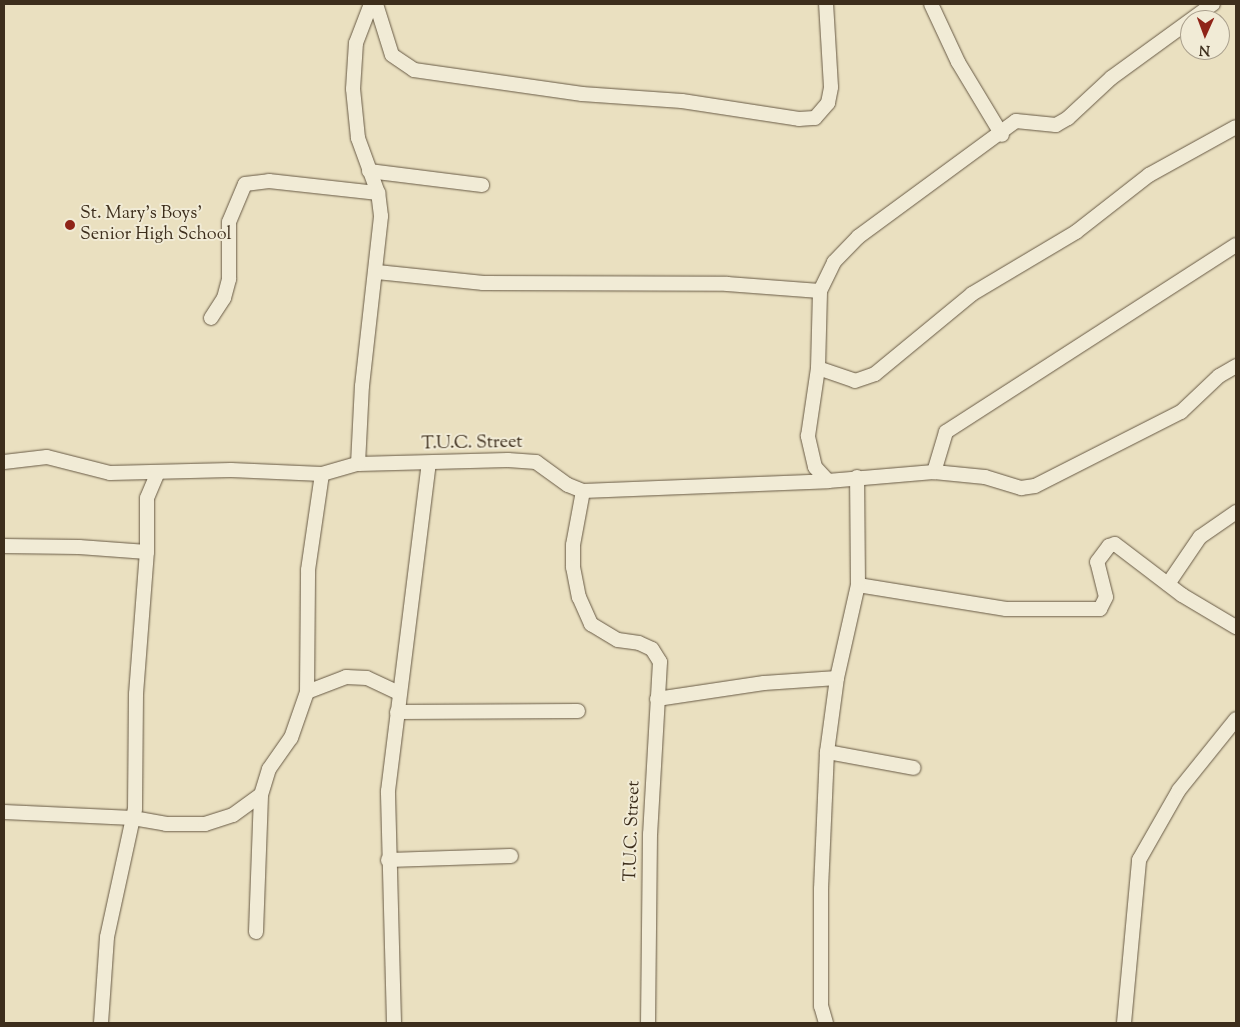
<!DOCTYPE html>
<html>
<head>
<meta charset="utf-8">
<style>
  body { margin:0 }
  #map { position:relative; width:1240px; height:1027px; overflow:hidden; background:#eae0c0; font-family:"Sorts Mill Goudy",serif }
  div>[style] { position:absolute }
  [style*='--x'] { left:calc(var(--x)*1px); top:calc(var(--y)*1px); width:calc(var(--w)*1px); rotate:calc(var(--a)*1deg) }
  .roads { filter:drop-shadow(0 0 1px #685a45) drop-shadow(0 0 1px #685a45) }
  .minor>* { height:14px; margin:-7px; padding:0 7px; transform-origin:7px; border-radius:7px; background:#f1ebd6 }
  .dots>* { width:14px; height:14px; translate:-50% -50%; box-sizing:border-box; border:2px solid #f1ebd6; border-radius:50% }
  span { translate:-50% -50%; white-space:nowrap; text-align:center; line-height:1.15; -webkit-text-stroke:4px #f1ebd6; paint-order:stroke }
  .poi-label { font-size:18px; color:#3d2e1c }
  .left { translate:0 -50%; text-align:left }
  .street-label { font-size:18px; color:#3d2e1c }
  .frame { position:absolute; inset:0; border:5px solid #3d2e1c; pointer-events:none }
  .north { position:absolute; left:1180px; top:10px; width:50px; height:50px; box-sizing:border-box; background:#f1ebd6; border:1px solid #a99f8c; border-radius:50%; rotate:182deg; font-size:14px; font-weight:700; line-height:20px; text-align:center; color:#3d2e1c }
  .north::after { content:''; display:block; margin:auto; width:18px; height:22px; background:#8f2418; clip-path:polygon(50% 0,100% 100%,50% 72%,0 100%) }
</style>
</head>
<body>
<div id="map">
  <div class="roads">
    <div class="minor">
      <div style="--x:376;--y:4;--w:53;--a:72.6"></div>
      <div style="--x:392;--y:55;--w:27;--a:34"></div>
      <div style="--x:414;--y:70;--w:170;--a:8.1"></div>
      <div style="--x:582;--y:94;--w:100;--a:4"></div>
      <div style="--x:682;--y:101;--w:118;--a:8.7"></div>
      <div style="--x:799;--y:119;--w:16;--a:-4"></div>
      <div style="--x:815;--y:118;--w:20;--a:-49"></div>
      <div style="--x:828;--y:103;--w:16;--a:-79"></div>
      <div style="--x:831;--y:87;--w:83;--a:-93.4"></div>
      <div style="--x:931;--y:4;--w:64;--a:65"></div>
      <div style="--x:958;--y:62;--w:85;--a:58.9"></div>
      <div style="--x:369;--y:171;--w:114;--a:7.1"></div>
      <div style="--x:1236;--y:245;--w:345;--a:147.2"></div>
      <div style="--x:946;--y:432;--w:42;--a:106.7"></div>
      <div style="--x:934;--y:472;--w:51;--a:5.6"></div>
      <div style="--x:985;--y:477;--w:38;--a:17"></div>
      <div style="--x:1021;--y:488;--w:14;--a:-8"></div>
      <div style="--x:1035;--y:486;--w:164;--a:-26.9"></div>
      <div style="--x:1181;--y:412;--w:52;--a:-43.5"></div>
      <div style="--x:1219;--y:376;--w:20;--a:-30"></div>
      <div style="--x:377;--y:272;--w:107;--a:5.9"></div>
      <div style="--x:483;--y:283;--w:244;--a:0.2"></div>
      <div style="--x:727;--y:284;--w:93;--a:4.3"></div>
      <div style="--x:211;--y:318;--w:24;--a:-57"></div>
      <div style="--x:224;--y:298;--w:20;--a:-75"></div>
      <div style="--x:229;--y:279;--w:57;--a:-90"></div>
      <div style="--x:229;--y:222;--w:41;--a:-67.2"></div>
      <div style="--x:245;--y:184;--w:24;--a:-7"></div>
      <div style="--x:269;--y:181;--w:110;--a:6.3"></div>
      <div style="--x:818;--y:368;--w:39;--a:19"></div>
      <div style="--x:855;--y:381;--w:21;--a:-19"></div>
      <div style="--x:875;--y:374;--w:126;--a:-39.5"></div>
      <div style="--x:972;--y:294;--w:121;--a:-30.8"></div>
      <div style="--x:1076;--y:232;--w:93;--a:-38"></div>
      <div style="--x:1149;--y:175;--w:99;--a:-28.9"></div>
      <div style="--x:4;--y:462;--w:43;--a:-6.6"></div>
      <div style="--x:47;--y:457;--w:65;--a:14.3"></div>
      <div style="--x:110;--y:473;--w:121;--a:-1.4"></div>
      <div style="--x:231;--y:470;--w:91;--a:2.5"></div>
      <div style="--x:322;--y:474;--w:37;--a:-16"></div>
      <div style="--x:358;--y:464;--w:150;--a:-1.5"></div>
      <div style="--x:508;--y:460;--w:28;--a:4"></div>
      <div style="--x:536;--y:462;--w:39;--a:36"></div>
      <div style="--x:568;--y:485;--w:16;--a:22"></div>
      <div style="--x:583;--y:491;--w:55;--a:100.5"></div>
      <div style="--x:573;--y:545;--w:22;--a:90"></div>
      <div style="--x:573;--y:567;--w:31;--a:79"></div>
      <div style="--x:579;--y:597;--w:30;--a:66"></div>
      <div style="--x:591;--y:624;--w:31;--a:31"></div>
      <div style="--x:618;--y:640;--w:21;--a:8"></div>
      <div style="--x:639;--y:643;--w:14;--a:25"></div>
      <div style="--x:652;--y:649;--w:15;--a:58"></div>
      <div style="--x:660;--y:662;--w:172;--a:93.3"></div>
      <div style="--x:650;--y:834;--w:189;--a:90.6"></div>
      <div style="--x:358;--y:464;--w:78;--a:-87.1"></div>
      <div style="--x:362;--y:386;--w:171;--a:-83.6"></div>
      <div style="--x:381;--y:216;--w:23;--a:-97"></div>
      <div style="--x:378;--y:193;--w:59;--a:-110"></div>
      <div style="--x:358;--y:138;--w:49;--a:-95.8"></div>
      <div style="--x:353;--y:89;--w:46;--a:-86.3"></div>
      <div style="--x:356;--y:43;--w:42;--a:-69"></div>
      <div style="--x:828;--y:481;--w:19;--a:-133"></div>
      <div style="--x:815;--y:467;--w:32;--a:-103"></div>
      <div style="--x:808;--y:436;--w:69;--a:-81.6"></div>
      <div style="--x:818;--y:368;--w:77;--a:-88.5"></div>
      <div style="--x:820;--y:291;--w:32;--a:-64"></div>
      <div style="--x:834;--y:262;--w:35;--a:-46"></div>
      <div style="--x:858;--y:237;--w:196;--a:-36.3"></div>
      <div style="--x:1016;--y:121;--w:40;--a:5.7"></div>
      <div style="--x:1056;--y:125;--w:14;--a:-30"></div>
      <div style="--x:1068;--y:118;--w:59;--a:-42.9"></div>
      <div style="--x:1111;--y:78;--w:126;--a:-36"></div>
      <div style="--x:583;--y:491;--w:245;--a:-2.3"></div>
      <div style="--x:828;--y:481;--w:106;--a:-4.9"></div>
      <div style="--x:4;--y:546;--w:75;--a:0.8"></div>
      <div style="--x:79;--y:547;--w:68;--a:4.2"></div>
      <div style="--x:1168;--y:584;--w:57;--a:-55.8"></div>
      <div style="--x:1200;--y:537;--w:44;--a:-34.8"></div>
      <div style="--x:858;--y:585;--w:150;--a:9.2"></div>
      <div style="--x:1006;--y:609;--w:94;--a:0"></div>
      <div style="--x:1100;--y:609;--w:13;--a:-63"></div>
      <div style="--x:1106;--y:597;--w:36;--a:-104"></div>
      <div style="--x:1097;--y:562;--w:20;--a:-53"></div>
      <div style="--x:1109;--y:546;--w:6;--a:-18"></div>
      <div style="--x:1115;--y:544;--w:84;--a:37.3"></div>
      <div style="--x:1182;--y:595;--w:63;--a:30.7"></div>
      <div style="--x:307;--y:692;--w:42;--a:-21"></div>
      <div style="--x:346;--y:677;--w:21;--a:3"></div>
      <div style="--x:367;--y:678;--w:35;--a:25"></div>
      <div style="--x:657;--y:699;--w:108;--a:-8.5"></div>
      <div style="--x:764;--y:683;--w:73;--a:-3.9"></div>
      <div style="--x:397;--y:712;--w:181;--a:-0.3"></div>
      <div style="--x:827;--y:752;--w:88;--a:10.4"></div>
      <div style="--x:4;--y:812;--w:129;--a:2.7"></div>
      <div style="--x:133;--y:818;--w:34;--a:10"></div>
      <div style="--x:166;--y:824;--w:39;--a:0"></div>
      <div style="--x:205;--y:824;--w:29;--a:-18"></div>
      <div style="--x:233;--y:815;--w:34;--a:-36"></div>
      <div style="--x:388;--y:860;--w:123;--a:-1.9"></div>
      <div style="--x:256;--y:932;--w:137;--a:-87.9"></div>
      <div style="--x:261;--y:795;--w:27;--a:-73"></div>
      <div style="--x:269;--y:769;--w:38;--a:-55"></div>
      <div style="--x:291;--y:738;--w:49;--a:-70.8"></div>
      <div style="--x:307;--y:692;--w:122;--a:-89.5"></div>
      <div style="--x:308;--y:570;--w:97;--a:-81.7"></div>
      <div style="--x:101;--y:1023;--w:86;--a:-86"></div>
      <div style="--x:107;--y:937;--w:131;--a:-77.7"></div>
      <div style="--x:135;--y:809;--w:115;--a:-89.5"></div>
      <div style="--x:136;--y:694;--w:142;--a:-85.6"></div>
      <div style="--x:147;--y:552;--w:54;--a:-90"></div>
      <div style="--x:147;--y:498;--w:26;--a:-67"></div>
      <div style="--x:394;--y:1023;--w:232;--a:-91.5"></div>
      <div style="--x:388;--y:791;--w:330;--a:-82.9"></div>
      <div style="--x:826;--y:1023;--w:18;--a:-106"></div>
      <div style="--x:821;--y:1006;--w:117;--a:-90"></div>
      <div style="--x:821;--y:889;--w:137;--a:-87.5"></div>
      <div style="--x:827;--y:752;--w:75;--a:-82.3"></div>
      <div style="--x:837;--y:678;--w:95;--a:-77.3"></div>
      <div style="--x:858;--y:585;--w:108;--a:-90.5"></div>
      <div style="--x:1124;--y:1023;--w:164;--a:-84.7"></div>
      <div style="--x:1139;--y:860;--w:81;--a:-60.3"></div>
      <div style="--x:1179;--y:790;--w:91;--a:-51.2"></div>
    </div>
  </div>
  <div class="dots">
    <div style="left:70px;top:225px;background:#8f2418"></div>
  </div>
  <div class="poi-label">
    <span class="left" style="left:80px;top:225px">St. Mary's Boys'<br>Senior High School</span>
  </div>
  <div class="street-label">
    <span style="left:472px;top:444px;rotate:-1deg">T.U.C. Street</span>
    <span style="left:633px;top:831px;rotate:-88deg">T.U.C. Street</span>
  </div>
  <div class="frame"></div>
  <div class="north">N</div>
</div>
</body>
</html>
